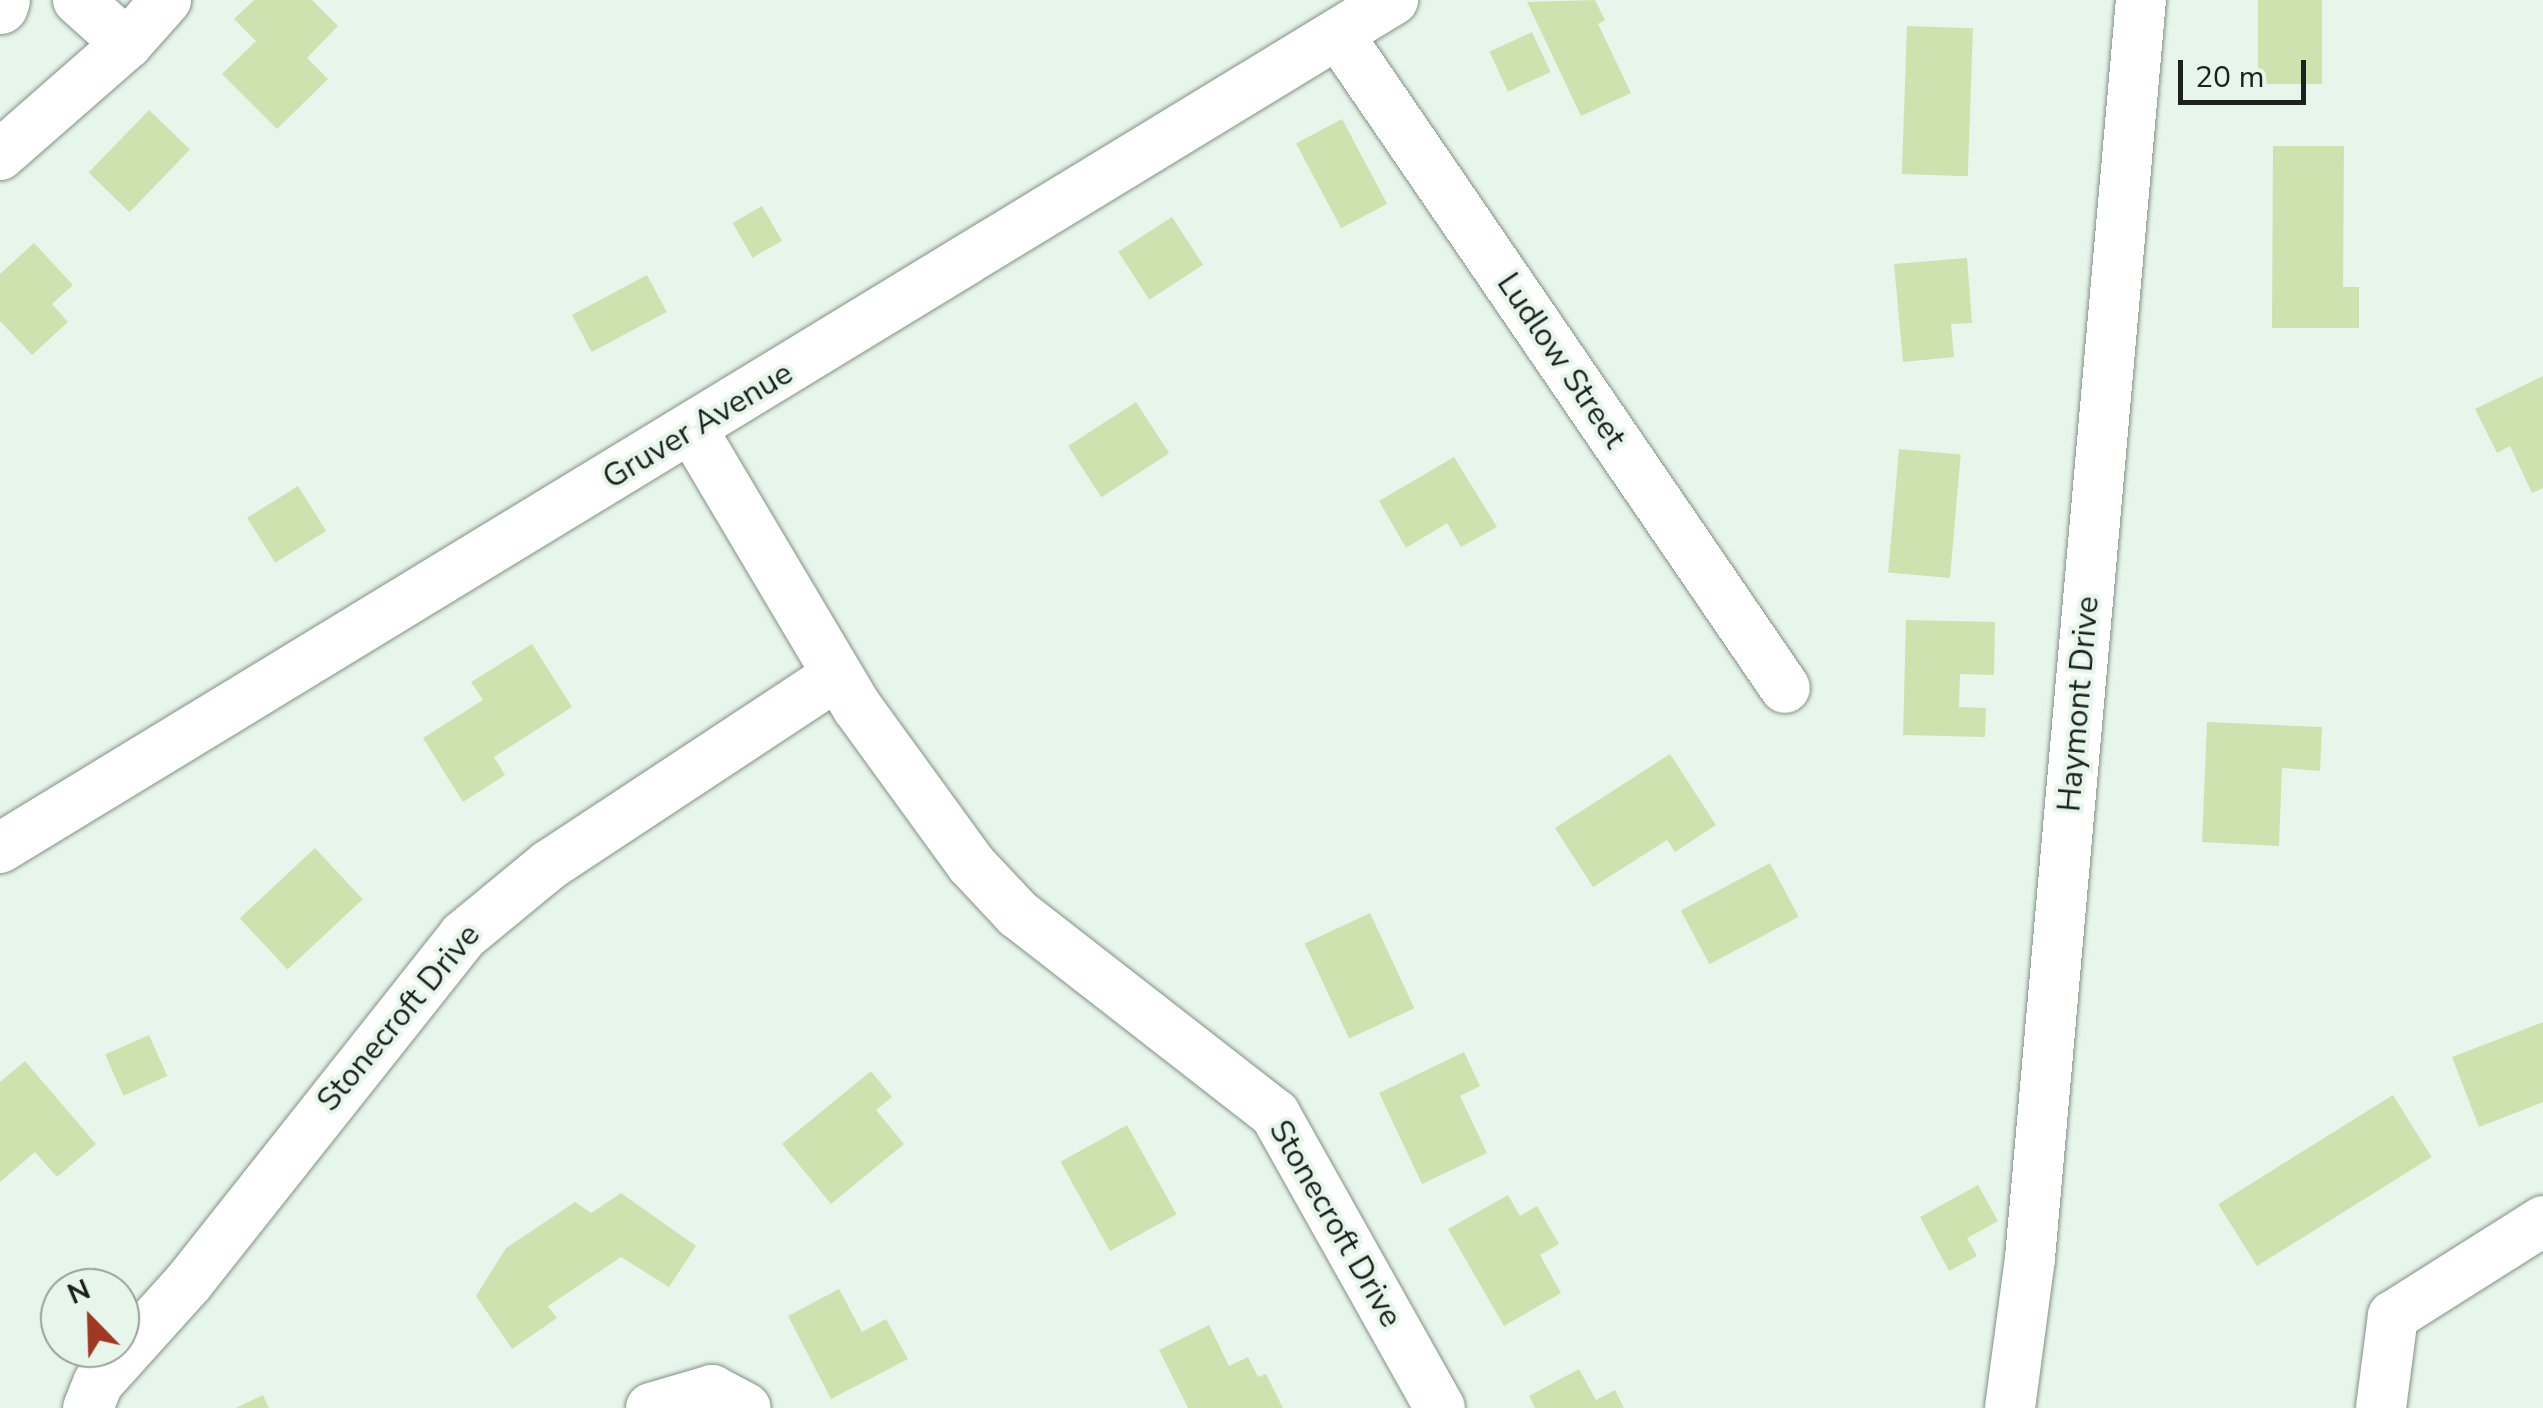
<!DOCTYPE html>
<html>
<head>
<meta charset="utf-8">
<style>
  body { margin:0 }
  #map { position:relative; width:2543px; height:1408px; overflow:hidden; background:#e7f6ea; font-family:"Nunito Sans",sans-serif }
  div>[style] { position:absolute }
  [style*='--x'] { left:calc(var(--x)*1px); top:calc(var(--y)*1px); width:calc(var(--w)*1px); rotate:calc(var(--a)*1deg) }
  .building>* { inset:0; background:#cce3b0; transform-origin:0 0 }
  .roads { filter:drop-shadow(0 0 2px #839186) drop-shadow(0 0 2px #839186) }
  .minor>* { height:50px; margin:-25px; padding:0 25px; transform-origin:25px; border-radius:25px; background:#fff }
  .secondary>* { height:55px; margin:-27.5px; padding:0 27.5px; transform-origin:27.5px; border-radius:27.5px; background:#fff }
  span { translate:-50% -50%; white-space:nowrap; text-align:center; line-height:1.15; -webkit-text-stroke:8px #e7f6ea; paint-order:stroke }
  .street-label { font-size:32px; color:#1c211d }
  .north { position:absolute; left:40px; top:1268px; width:100px; height:100px; box-sizing:border-box; background:#e7f6ea; border:2px solid #96a198; border-radius:50%; rotate:337deg; font-size:28px; font-weight:700; line-height:40px; text-align:center; color:#1c211d }
  .north::after { content:''; display:block; margin:auto; width:35px; height:45px; background:#a03721; clip-path:polygon(50% 0,100% 100%,50% 72%,0 100%) }
  .scale { position:absolute; left:2178px; top:60px; width:128px; height:45px; box-sizing:border-box; border:5px solid #1c211d; border-top:0; padding-left:12px; font-size:30px; line-height:35px; white-space:nowrap; color:#1c211d; -webkit-text-stroke:8px #e7f6ea; paint-order:stroke }
</style>
</head>
<body>
<div id="map">
  <div class="building">
    <div style="clip-path:polygon(254px 0,312px 0,338px 26px,307px 58px,328px 79px,277px 129px,222px 74px,256px 41px,234px 19px)"></div>
    <div style="clip-path:polygon(1595px 0,1605px 20px,1598px 24px,1631px 93px,1581px 116px,1527px 2px)"></div>
    <div style="left:2258px;top:0;width:64px;height:84px"></div>
    <div style="left:1907px;top:26px;width:66px;height:148px;rotate:2deg"></div>
    <div style="left:1532px;top:32px;width:44px;height:47px;rotate:65deg"></div>
    <div style="left:149px;top:110px;width:57px;height:87px;rotate:44deg"></div>
    <div style="left:1342px;top:119px;width:96px;height:52px;rotate:62deg"></div>
    <div style="clip-path:polygon(2273px 146px,2344px 146px,2343px 287px,2359px 287px,2359px 328px,2272px 328px)"></div>
    <div style="left:762px;top:206px;width:40px;height:34px;rotate:60deg"></div>
    <div style="left:1172px;top:217px;width:57px;height:64px;rotate:57deg"></div>
    <div style="clip-path:polygon(34px 243px,73px 285px,52px 304px,68px 322px,32px 355px,0 321px,0 274px)"></div>
    <div style="clip-path:polygon(1967px 258px,1972px 323px,1951px 324px,1954px 357px,1903px 362px,1894px 264px)"></div>
    <div style="left:647px;top:275px;width:42px;height:85px;rotate:62deg"></div>
    <div style="clip-path:polygon(2543px 376px,2543px 488px,2532px 493px,2510px 446px,2497px 453px,2475px 409px)"></div>
    <div style="left:1136px;top:402px;width:61px;height:81px;rotate:57deg"></div>
    <div style="left:1899px;top:449px;width:62px;height:124px;rotate:5deg"></div>
    <div style="clip-path:polygon(1454px 457px,1497px 527px,1461px 547px,1447px 523px,1406px 548px,1379px 501px)"></div>
    <div style="left:298px;top:486px;width:53px;height:60px;rotate:58deg"></div>
    <div style="clip-path:polygon(1906px 620px,1995px 622px,1994px 675px,1960px 674px,1959px 707px,1986px 708px,1985px 737px,1903px 735px)"></div>
    <div style="clip-path:polygon(532px 644px,572px 707px,494px 757px,505px 775px,463px 802px,423px 738px,483px 700px,471px 682px)"></div>
    <div style="clip-path:polygon(2207px 722px,2322px 727px,2320px 771px,2282px 768px,2279px 846px,2202px 842px)"></div>
    <div style="clip-path:polygon(1670px 754px,1716px 825px,1675px 852px,1667px 840px,1593px 887px,1555px 828px)"></div>
    <div style="left:315px;top:848px;width:70px;height:103px;rotate:47deg"></div>
    <div style="left:1770px;top:863px;width:61px;height:101px;rotate:62deg"></div>
    <div style="left:1370px;top:913px;width:105px;height:72px;rotate:65deg"></div>
    <div style="clip-path:polygon(2543px 1022px,2543px 1102px,2479px 1127px,2452px 1057px)"></div>
    <div style="left:149px;top:1035px;width:45px;height:48px;rotate:66deg"></div>
    <div style="clip-path:polygon(1464px 1052px,1480px 1086px,1460px 1096px,1487px 1153px,1422px 1184px,1379px 1093px)"></div>
    <div style="clip-path:polygon(25px 1061px,96px 1144px,57px 1177px,35px 1152px,0 1182px,0 1082px)"></div>
    <div style="clip-path:polygon(871px 1071px,892px 1097px,876px 1110px,904px 1144px,831px 1204px,782px 1144px)"></div>
    <div style="left:2393px;top:1095px;width:73px;height:206px;rotate:58deg"></div>
    <div style="left:1127px;top:1125px;width:102px;height:76px;rotate:61deg"></div>
    <div style="clip-path:polygon(1978px 1185px,1998px 1221px,1967px 1238px,1977px 1256px,1949px 1271px,1920px 1217px)"></div>
    <div style="clip-path:polygon(621px 1193px,696px 1246px,669px 1287px,621px 1257px,548px 1306px,557px 1318px,512px 1349px,476px 1296px,506px 1248px,575px 1202px,591px 1213px)"></div>
    <div style="clip-path:polygon(1508px 1195px,1520px 1216px,1537px 1206px,1559px 1244px,1540px 1255px,1561px 1293px,1504px 1326px,1448px 1229px)"></div>
    <div style="clip-path:polygon(839px 1289px,862px 1332px,886px 1319px,908px 1359px,831px 1399px,788px 1316px)"></div>
    <div style="clip-path:polygon(1209px 1325px,1229px 1366px,1248px 1357px,1258px 1377px,1266px 1374px,1283px 1408px,1188px 1408px,1159px 1350px)"></div>
    <div style="clip-path:polygon(1579px 1369px,1596px 1400px,1615px 1390px,1624px 1408px,1535px 1408px,1529px 1396px)"></div>
    <div style="clip-path:polygon(263px 1395px,269px 1408px,236px 1408px)"></div>
  </div>
  <div class="roads">
    <div class="minor">
      <div style="--x:78;--y:0;--w:66;--a:41.9"></div>
      <div style="--x:1338;--y:34;--w:792;--a:55.65"></div>
      <div style="--x:0;--y:155;--w:169;--a:-41.2"></div>
      <div style="--x:127;--y:44;--w:59;--a:-48.4"></div>
      <div style="--x:693;--y:431;--w:321;--a:59.3"></div>
      <div style="--x:857;--y:707;--w:194;--a:54"></div>
      <div style="--x:971;--y:864;--w:69;--a:46.8"></div>
      <div style="--x:1018;--y:914;--w:326;--a:37.9"></div>
      <div style="--x:1275;--y:1114;--w:337;--a:60.7"></div>
      <div style="--x:0;--y:848;--w:1631;--a:-31.33"></div>
      <div style="--x:88;--y:1408;--w:27;--a:-68"></div>
      <div style="--x:98;--y:1383;--w:136;--a:-48"></div>
      <div style="--x:189;--y:1282;--w:441;--a:-51.6"></div>
      <div style="--x:463;--y:936;--w:112;--a:-39.5"></div>
      <div style="--x:549;--y:865;--w:345;--a:-33.4"></div>
      <div style="--x:651;--y:1408;--w:64;--a:-16.4"></div>
      <div style="--x:712;--y:1390;--w:38;--a:28"></div>
      <div style="--x:2010;--y:1408;--w:151;--a:-82.4"></div>
      <div style="--x:2030;--y:1258;--w:1263;--a:-84.96"></div>
      <div style="--x:2381;--y:1408;--w:93;--a:-82.6"></div>
      <div style="--x:2393;--y:1316;--w:178;--a:-32.3"></div>
    </div>
    <div class="secondary">
      <div style="--x:0;--y:6;--w:6;--a:-72"></div>
    </div>
  </div>
  <div class="street-label">
    <span style="left:1561px;top:361px;rotate:56deg">Ludlow Street</span>
    <span style="left:698px;top:426px;rotate:-31deg">Gruver Avenue</span>
    <span style="left:2079px;top:704px;rotate:-85deg">Haymont Drive</span>
    <span style="left:399px;top:1018px;rotate:-50deg">Stonecroft Drive</span>
    <span style="left:1335px;top:1224px;rotate:60deg">Stonecroft Drive</span>
  </div>
  <div class="north">N</div>
  <div class="scale">20 m</div>
</div>
</body>
</html>
